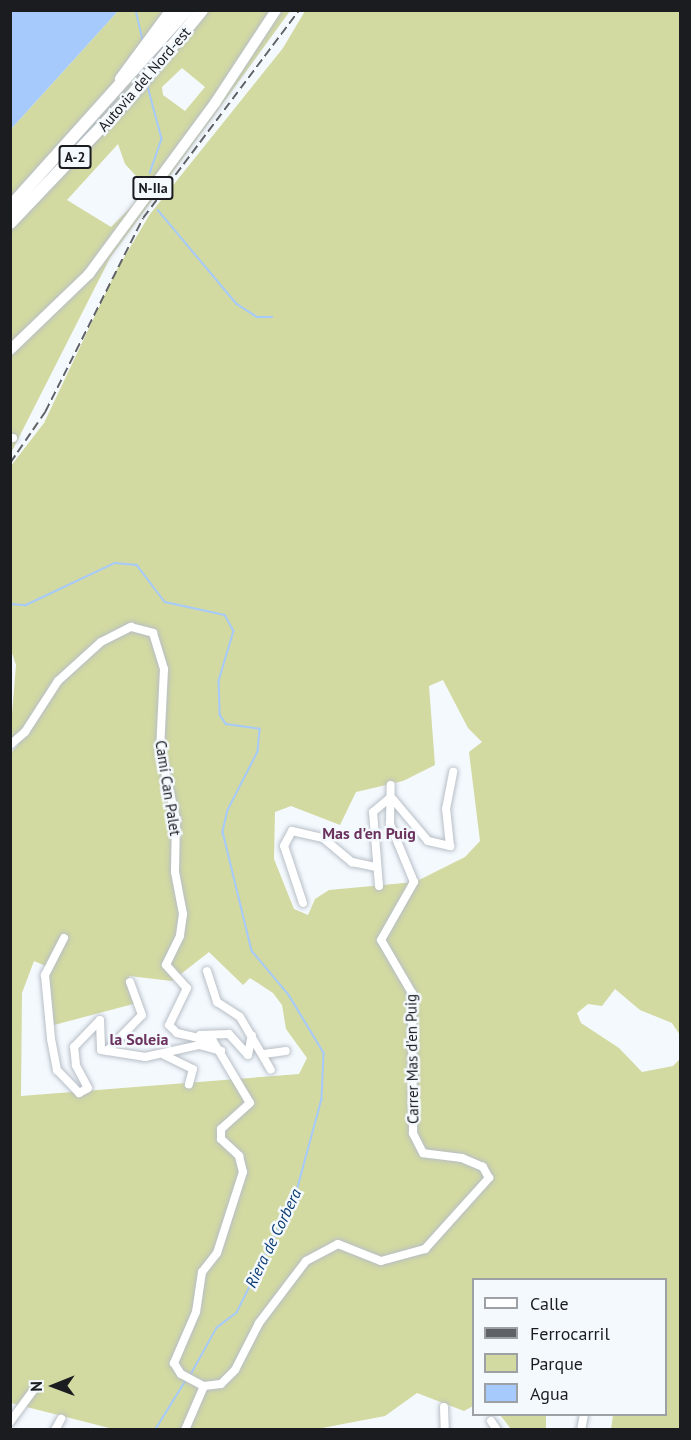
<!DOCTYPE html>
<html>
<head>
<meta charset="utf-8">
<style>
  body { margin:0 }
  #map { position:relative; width:691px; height:1440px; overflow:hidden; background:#f4f9fe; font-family:"PT Sans",sans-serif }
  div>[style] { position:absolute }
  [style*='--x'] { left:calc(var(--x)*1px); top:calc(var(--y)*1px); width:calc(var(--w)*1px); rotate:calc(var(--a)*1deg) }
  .green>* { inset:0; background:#d2d9a1 }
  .water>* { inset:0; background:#a6cafb }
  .stream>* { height:1.5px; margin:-0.75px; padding:0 0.75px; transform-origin:0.75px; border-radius:0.75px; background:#a6cafb }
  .roads { filter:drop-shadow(0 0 2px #b7bec6) drop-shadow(0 0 2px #b7bec6) }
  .minor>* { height:8px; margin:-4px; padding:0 4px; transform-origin:4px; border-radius:4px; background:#fff }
  .major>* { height:10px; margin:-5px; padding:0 5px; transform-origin:5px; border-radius:5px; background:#fff }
  .highway>* { height:12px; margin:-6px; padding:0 6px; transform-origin:6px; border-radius:6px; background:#fff }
  .rail>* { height:1.5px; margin-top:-0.75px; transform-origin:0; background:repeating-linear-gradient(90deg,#5e6165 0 9px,transparent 0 13.5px) }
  span { translate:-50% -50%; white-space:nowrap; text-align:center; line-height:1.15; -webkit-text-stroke:5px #f4f9fe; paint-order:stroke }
  .shield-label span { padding:2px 4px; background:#f4f9fe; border:2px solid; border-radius:4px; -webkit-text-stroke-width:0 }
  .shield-label { font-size:14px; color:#1a1c1f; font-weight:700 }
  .street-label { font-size:15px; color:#1a1c1f }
  .neighbourhood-label { font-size:16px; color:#6c325e; font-weight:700 }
  .water-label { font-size:16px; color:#083971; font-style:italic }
  .frame { position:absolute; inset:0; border:12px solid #1a1c1f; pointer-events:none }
  .legend { position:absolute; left:472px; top:1278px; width:195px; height:138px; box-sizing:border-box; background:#f4f9fe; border:2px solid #9da1a5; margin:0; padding:8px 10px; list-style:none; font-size:18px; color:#1a1c1f }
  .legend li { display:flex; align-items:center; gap:12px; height:30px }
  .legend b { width:30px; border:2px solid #9da1a5 }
  .north { position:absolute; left:24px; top:1356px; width:60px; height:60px; -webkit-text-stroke:4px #f4f9fe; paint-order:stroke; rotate:269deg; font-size:16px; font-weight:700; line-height:24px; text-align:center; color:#1a1c1f }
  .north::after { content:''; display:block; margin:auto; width:21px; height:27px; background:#1a1c1f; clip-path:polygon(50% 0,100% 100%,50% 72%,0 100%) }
</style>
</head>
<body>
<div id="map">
  <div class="green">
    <div style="clip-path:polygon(evenodd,118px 11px,290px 11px,110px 258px,11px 453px,11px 129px,118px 11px,182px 68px,205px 87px,185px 111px,163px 95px,162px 87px,182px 68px,118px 11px,118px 144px,125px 164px,137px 177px,135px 203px,111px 227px,67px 200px,118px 144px)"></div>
    <div style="clip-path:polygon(evenodd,305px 11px,680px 11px,680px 1035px,672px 1023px,640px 1010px,615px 989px,602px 1006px,588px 1004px,577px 1013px,581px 1023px,619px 1048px,642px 1072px,673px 1066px,680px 1059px,680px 1429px,611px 1429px,613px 1415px,666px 1414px,666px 1280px,474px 1280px,473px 1406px,464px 1411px,417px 1393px,385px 1416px,317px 1429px,117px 1430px,11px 1403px,10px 754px,18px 745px,10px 738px,16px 665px,10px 647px,10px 467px,44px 423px,116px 271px,150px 214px,283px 48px,305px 11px,443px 680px,468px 728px,482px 742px,469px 752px,480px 841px,465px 857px,415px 882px,329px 890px,315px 899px,308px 915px,294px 909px,274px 859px,275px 812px,291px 806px,340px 825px,356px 792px,403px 781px,435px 765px,429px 686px,443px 680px,305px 11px,209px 952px,243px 985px,250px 978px,273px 993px,282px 1005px,286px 1029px,307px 1058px,299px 1074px,21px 1096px,22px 993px,34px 961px,48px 967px,54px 1025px,137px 1003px,129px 976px,172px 981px,209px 952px)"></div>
    <div style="clip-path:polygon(500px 1415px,546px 1415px,546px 1429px,511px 1429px)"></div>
  </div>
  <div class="water">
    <div style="clip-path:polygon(11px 10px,118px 11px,11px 129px,10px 11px)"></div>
  </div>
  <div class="stream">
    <div style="--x:136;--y:10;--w:31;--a:77"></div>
    <div style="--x:147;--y:83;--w:58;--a:75"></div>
    <div style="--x:162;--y:139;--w:36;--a:109"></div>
    <div style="--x:158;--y:210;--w:123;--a:50"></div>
    <div style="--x:237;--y:304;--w:24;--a:33"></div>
    <div style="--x:257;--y:317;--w:15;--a:0"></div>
    <div style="--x:10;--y:604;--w:16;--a:4"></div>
    <div style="--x:26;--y:605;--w:98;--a:-25.3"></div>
    <div style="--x:115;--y:563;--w:22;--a:5"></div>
    <div style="--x:137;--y:565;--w:46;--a:52.9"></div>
    <div style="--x:165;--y:602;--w:61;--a:12.2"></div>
    <div style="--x:225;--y:615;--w:18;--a:61"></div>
    <div style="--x:234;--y:631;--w:52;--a:106.7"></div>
    <div style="--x:219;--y:681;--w:34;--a:88"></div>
    <div style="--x:220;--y:715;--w:11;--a:56"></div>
    <div style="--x:226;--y:724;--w:34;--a:8"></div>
    <div style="--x:260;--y:729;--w:23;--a:95"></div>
    <div style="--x:258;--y:752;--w:65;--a:117.3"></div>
    <div style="--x:228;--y:810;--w:23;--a:103"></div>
    <div style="--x:223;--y:832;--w:122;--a:76.3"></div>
    <div style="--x:252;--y:951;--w:57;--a:49.9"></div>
    <div style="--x:289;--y:995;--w:68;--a:58.9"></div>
    <div style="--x:324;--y:1053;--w:46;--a:92.5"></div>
    <div style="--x:322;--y:1099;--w:99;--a:105.2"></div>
    <div style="--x:296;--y:1195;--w:132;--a:116.6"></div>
    <div style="--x:237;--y:1313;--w:25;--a:143"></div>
    <div style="--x:217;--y:1328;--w:54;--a:119"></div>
    <div style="--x:155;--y:1430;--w:59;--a:-58.2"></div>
  </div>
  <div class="roads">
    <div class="minor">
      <div style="--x:10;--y:438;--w:3;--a:0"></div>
      <div style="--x:10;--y:745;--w:20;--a:-41"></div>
      <div style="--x:25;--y:732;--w:61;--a:-57.1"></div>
      <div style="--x:58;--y:681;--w:58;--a:-42.2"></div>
      <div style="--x:101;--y:642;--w:34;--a:-27"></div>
      <div style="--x:131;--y:627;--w:23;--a:15"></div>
      <div style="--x:153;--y:633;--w:38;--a:73"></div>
      <div style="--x:164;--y:669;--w:81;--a:92.8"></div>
      <div style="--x:160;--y:750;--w:71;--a:76.9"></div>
      <div style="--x:176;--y:819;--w:53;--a:91.1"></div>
      <div style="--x:175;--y:872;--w:43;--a:79.2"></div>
      <div style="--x:183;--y:914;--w:22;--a:98"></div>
      <div style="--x:180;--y:936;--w:32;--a:116"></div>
      <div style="--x:166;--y:965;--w:31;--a:48"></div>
      <div style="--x:187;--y:988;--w:41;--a:115.9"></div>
      <div style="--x:169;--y:1025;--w:11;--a:45"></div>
      <div style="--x:177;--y:1033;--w:37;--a:13"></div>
      <div style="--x:213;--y:1041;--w:72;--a:59.2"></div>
      <div style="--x:250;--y:1103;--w:39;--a:138"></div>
      <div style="--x:221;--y:1129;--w:10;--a:90"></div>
      <div style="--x:221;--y:1139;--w:25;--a:43"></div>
      <div style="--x:239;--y:1156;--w:16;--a:76"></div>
      <div style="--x:243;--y:1172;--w:85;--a:107.8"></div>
      <div style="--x:217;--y:1253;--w:24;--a:128"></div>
      <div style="--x:202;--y:1272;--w:40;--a:98.5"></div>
      <div style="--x:196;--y:1312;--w:56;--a:113.3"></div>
      <div style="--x:174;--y:1363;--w:13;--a:58"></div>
      <div style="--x:181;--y:1374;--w:26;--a:28"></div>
      <div style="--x:204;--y:1386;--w:17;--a:-7"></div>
      <div style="--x:221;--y:1384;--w:20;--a:-45"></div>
      <div style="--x:235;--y:1370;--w:53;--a:-62.9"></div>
      <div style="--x:259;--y:1323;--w:78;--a:-52.8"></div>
      <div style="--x:306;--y:1261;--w:36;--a:-28"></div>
      <div style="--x:338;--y:1244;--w:46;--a:21.6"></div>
      <div style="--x:381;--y:1261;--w:46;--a:-15.3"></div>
      <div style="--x:425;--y:1249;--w:96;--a:-48"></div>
      <div style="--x:489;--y:1178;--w:13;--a:-119"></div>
      <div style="--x:483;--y:1167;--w:23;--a:-157"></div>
      <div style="--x:462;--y:1158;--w:39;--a:-173"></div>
      <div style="--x:423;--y:1153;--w:22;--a:-117"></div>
      <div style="--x:413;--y:1133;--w:140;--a:-90.4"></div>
      <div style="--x:412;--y:993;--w:61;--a:-120.3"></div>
      <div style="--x:381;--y:940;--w:67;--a:-60.4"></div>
      <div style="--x:414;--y:882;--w:63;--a:-112.5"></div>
      <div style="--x:390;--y:824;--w:39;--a:-89"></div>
      <div style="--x:391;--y:797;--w:57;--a:49.9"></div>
      <div style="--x:428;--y:841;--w:23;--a:13"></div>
      <div style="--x:450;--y:846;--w:37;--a:-96"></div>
      <div style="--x:446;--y:809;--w:38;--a:-79"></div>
      <div style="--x:379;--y:886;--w:74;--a:-94.6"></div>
      <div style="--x:373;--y:812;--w:23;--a:-40"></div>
      <div style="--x:303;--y:903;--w:60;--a:-108.4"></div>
      <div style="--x:284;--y:846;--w:17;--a:-62"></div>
      <div style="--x:292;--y:831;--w:32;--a:13"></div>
      <div style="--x:323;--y:838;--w:38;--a:40"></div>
      <div style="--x:352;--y:862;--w:25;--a:12"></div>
      <div style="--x:64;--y:938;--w:42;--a:117.2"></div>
      <div style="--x:45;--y:975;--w:64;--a:84.6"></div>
      <div style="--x:51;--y:1039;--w:32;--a:79"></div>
      <div style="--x:57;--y:1070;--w:32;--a:46"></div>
      <div style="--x:79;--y:1093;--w:10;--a:-29"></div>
      <div style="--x:88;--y:1088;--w:26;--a:-118"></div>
      <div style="--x:76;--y:1065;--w:18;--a:-96"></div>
      <div style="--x:74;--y:1047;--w:37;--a:-46"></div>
      <div style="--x:100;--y:1020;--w:30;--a:88"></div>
      <div style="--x:101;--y:1050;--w:45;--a:9"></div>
      <div style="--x:145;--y:1057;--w:55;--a:-12.5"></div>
      <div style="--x:199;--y:1045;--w:23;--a:15"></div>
      <div style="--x:207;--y:971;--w:33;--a:72"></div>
      <div style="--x:217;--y:1002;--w:27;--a:33"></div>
      <div style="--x:240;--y:1017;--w:61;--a:59.7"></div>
      <div style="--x:200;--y:1035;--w:29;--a:-2"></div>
      <div style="--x:229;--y:1034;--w:28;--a:48"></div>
      <div style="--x:248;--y:1055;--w:20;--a:-79"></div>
      <div style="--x:107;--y:1051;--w:50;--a:-45.8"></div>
      <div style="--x:142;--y:1015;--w:35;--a:-110"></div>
      <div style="--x:264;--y:1054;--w:22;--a:-8"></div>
      <div style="--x:164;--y:1055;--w:32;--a:26"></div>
      <div style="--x:193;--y:1069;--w:16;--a:105"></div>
      <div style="--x:444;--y:1407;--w:23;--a:88"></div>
      <div style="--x:491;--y:1421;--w:11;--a:56"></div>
      <div style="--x:10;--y:1422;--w:42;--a:-53.7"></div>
      <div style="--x:55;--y:1430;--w:13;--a:-61"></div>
      <div style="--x:185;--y:1430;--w:48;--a:-66.6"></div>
      <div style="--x:581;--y:1430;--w:16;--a:-79"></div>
    </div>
    <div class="major">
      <div style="--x:10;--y:350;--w:110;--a:-43.9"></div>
      <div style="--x:89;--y:274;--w:212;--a:-53.6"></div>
      <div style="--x:215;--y:103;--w:111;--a:-56.7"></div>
    </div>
    <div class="highway">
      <div style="--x:121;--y:79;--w:86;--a:-53.5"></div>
      <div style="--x:10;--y:207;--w:265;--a:-48.1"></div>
      <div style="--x:10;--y:223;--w:177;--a:-46.4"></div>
      <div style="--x:132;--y:95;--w:110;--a:-50.5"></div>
    </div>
  </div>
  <div class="rail">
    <div style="--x:10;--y:463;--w:62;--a:-55.5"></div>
    <div style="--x:45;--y:412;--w:217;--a:-63.2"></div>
    <div style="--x:143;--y:218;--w:260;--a:-53.1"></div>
  </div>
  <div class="shield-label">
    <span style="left:75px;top:157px">A-2</span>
    <span style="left:153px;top:188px">N-IIa</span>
  </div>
  <div class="street-label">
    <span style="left:144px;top:79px;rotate:-49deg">Autovia del Nord-est</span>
    <span style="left:168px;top:788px;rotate:81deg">Camí Can Palet</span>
    <span style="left:412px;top:1059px;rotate:-91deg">Carrer Mas d'en Puig</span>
  </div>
  <div class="neighbourhood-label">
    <span style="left:369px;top:833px">Mas d'en Puig</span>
    <span style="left:139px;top:1039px">la Soleia</span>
  </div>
  <div class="water-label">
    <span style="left:273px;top:1238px;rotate:-64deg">Riera de Corbera</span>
  </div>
  <div class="frame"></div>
  <ul class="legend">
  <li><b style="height:8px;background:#fff"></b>Calle</li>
  <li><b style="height:8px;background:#5e6165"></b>Ferrocarril</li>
  <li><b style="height:16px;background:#d2d9a1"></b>Parque</li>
  <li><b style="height:16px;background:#a6cafb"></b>Agua</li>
  </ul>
  <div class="north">N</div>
</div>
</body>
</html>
